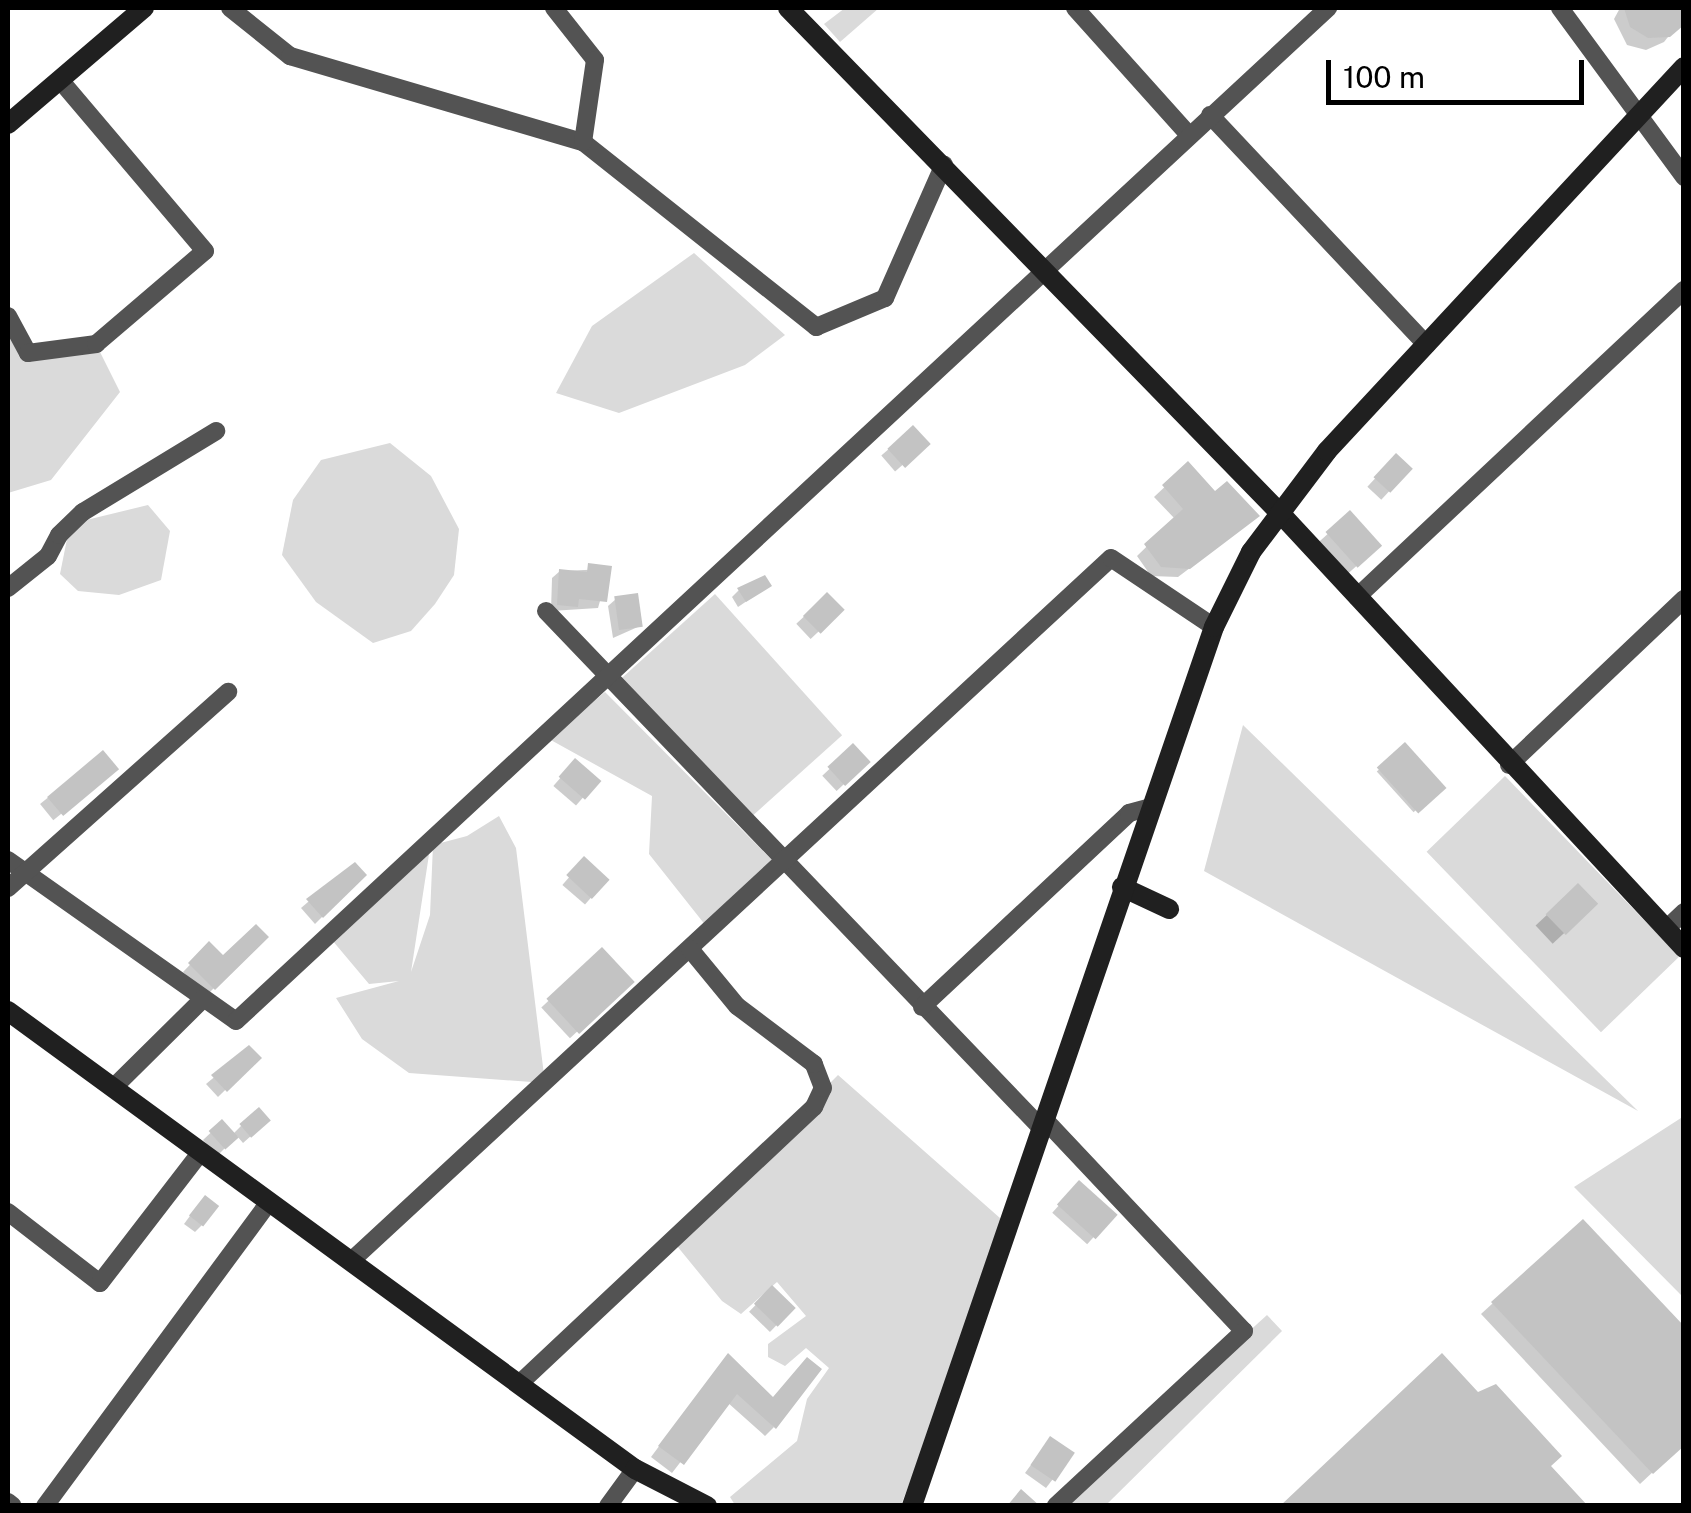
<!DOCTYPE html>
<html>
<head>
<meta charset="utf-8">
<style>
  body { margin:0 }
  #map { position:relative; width:1691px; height:1513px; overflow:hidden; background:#fff; font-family:"Public Sans",sans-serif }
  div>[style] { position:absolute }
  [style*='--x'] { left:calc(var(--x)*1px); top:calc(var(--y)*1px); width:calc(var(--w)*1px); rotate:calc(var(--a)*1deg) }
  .green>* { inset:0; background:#dadada; transform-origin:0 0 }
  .shadow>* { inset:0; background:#0003; transform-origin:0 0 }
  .building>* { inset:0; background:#c3c3c3; transform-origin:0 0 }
  .street>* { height:18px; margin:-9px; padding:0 9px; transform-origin:9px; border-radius:9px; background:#535353 }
  .secondary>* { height:20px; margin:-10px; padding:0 10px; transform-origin:10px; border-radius:10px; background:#202020 }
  span { translate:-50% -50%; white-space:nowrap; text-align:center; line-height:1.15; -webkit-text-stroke:8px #fff; paint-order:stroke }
  .frame { position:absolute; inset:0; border:10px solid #000; pointer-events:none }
  .scale { position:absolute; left:1326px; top:60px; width:258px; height:45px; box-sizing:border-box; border:5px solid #000; border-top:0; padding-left:12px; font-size:30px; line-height:35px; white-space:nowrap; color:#000; -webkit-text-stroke:8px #fff; paint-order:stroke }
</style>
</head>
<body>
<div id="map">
  <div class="green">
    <div style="clip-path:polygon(845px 8px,879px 8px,840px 42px,824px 24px)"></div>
    <div style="clip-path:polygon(694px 253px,785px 335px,745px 365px,619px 413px,556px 393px,592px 326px)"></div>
    <div style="clip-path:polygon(8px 316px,28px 353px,96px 344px,120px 392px,51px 480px,8px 493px)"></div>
    <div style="clip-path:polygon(390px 443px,431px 476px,459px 529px,454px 575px,435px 604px,411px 631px,373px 643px,316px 602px,282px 555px,293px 500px,321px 460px)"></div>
    <div style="clip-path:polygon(148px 505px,170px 531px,161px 580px,119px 595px,78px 591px,60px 574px,70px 524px)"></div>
    <div style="left:715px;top:594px;width:190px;height:128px;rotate:48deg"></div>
    <div style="clip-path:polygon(605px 692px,774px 862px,710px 931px,649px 854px,652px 796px,549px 739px)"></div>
    <div style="clip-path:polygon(1243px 725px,1638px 1111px,1204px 871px)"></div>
    <div style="left:1505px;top:776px;width:251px;height:109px;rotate:46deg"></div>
    <div style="clip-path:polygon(499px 816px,516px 848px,545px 1083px,409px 1073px,362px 1039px,336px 998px,399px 981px,369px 984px,332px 940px,430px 848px,411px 972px,430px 915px,433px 845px,467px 836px)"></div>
    <div style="clip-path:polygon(838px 1075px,1009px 1226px,901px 1505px,735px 1505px,730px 1497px,797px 1441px,807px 1399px,829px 1368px,806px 1348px,785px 1366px,768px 1357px,768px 1344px,806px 1316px,777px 1282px,741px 1314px,722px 1301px,668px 1235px,703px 1211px)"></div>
    <div style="clip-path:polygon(1681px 1118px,1684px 1121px,1683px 1297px,1574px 1187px)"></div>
    <div style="clip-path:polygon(1267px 1315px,1282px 1331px,1106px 1505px,1057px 1506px)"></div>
  </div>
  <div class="shadow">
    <div style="clip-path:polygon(1620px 8px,1684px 8px,1684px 17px,1664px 42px,1646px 50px,1627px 45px,1614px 19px)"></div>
    <div style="left:913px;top:428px;width:21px;height:42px;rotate:49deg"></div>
    <div style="left:1396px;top:456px;width:19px;height:42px;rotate:43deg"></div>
    <div style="clip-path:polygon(1188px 465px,1247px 525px,1178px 577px,1151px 576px,1137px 556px,1175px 519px,1154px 497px)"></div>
    <div style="left:1350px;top:514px;width:43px;height:45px;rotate:48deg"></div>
    <div style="clip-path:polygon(609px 569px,598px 608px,551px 611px,552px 578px,560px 571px)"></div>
    <div style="clip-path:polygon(769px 586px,738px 607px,732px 597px,739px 590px)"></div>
    <div style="left:827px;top:595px;width:21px;height:42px;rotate:47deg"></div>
    <div style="clip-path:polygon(616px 599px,640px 626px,613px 638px,608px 606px)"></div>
    <div style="left:1405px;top:746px;width:55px;height:38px;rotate:48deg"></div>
    <div style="left:853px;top:747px;width:21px;height:42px;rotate:47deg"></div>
    <div style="left:103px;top:753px;width:21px;height:81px;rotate:51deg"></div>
    <div style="left:575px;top:761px;width:30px;height:33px;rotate:41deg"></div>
    <div style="left:584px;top:860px;width:30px;height:33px;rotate:41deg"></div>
    <div style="clip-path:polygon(364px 875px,315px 924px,301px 908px,308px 902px)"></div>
    <div style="left:1578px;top:886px;width:25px;height:58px;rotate:47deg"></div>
    <div style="clip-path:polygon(265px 937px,207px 995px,183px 972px,209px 945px,223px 958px)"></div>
    <div style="left:602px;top:951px;width:42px;height:83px;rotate:47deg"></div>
    <div style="clip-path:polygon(249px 1048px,258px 1058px,218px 1097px,206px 1084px)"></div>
    <div style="clip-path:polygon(221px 1123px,232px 1135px,241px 1126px,260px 1128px,243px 1143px,237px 1136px,217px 1156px,203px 1140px)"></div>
    <div style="left:1079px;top:1183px;width:47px;height:40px;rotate:42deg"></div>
    <div style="clip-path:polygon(198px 1205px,202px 1225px,195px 1232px,184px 1224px)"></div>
    <div style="left:772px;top:1288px;width:29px;height:33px;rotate:44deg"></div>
    <div style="clip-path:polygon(1493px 1303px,1684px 1443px,1640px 1484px,1481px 1314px)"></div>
    <div style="clip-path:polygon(719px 1366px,774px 1427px,765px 1436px,727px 1402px,672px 1473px,651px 1457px)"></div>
    <div style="clip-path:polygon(1044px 1447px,1072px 1454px,1046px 1488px,1025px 1473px)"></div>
  </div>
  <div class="building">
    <div style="clip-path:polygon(1624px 8px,1684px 8px,1684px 25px,1670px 37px,1648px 38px,1630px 27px)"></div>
    <div style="left:913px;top:425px;width:26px;height:35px;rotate:47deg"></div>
    <div style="left:1396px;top:453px;width:23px;height:33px;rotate:43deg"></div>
    <div style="clip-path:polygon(1188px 461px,1215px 491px,1227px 481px,1260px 516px,1190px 569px,1161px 567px,1144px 544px,1183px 509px,1162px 485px)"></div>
    <div style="left:1350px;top:510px;width:48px;height:33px;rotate:48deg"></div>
    <div style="clip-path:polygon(588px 563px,612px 566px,607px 602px,579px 599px,578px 607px,557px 605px,559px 569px,587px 572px)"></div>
    <div style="clip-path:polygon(765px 575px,772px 586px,746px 602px,737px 588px)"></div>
    <div style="left:827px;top:592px;width:25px;height:34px;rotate:45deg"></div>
    <div style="left:638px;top:593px;width:34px;height:24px;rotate:82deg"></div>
    <div style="left:1405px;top:742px;width:62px;height:38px;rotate:48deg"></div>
    <div style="left:853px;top:743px;width:26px;height:35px;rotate:47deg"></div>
    <div style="left:103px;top:750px;width:25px;height:73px;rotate:50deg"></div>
    <div style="left:575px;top:758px;width:35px;height:25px;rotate:41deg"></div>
    <div style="left:584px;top:856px;width:35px;height:26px;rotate:43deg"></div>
    <div style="clip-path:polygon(355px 862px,367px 875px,323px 918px,306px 899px)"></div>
    <div style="left:1578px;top:883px;width:29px;height:45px;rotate:46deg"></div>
    <div style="clip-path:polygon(256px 924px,269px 937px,215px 990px,188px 963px,209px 941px,223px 955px)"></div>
    <div style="left:602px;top:947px;width:48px;height:76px;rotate:47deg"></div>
    <div style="clip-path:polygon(249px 1045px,262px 1058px,227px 1092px,211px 1075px)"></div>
    <div style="left:259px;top:1107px;width:18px;height:26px;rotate:49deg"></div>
    <div style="left:222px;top:1119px;width:25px;height:18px;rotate:48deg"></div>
    <div style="left:1079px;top:1180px;width:52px;height:33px;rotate:42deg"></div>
    <div style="left:205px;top:1195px;width:18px;height:26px;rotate:38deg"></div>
    <div style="clip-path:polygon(1583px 1219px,1684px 1326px,1684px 1446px,1653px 1474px,1491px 1302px)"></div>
    <div style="left:772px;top:1285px;width:33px;height:26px;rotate:44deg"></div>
    <div style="clip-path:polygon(728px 1353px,773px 1397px,807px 1357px,822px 1369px,776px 1429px,737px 1394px,684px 1465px,658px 1446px)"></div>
    <div style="clip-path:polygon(1442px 1353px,1478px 1392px,1496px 1384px,1562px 1456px,1551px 1466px,1588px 1506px,1280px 1506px)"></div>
    <div style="left:1050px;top:1436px;width:30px;height:35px;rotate:34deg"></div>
    <div style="clip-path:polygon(1021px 1489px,1040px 1506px,1007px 1506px)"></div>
  </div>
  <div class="street">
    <div style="--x:230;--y:8;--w:77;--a:38.7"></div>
    <div style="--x:290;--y:56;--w:305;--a:16.4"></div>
    <div style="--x:583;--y:142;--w:298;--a:38.4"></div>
    <div style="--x:816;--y:327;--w:75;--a:-22.8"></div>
    <div style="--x:885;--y:298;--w:146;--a:-66.2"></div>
    <div style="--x:554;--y:8;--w:66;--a:51.7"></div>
    <div style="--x:595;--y:60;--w:83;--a:98.3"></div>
    <div style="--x:1075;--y:8;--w:171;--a:48.1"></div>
    <div style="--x:1560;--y:8;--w:210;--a:53.7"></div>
    <div style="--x:1210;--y:115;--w:316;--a:46.7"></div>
    <div style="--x:8;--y:316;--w:42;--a:61.6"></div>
    <div style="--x:28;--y:353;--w:69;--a:-7.5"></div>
    <div style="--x:96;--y:344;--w:143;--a:-40.5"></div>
    <div style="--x:205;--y:251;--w:224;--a:-130.3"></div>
    <div style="--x:8;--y:588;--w:51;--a:-38.7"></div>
    <div style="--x:48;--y:556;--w:24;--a:-62"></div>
    <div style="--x:59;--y:535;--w:33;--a:-44"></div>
    <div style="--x:83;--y:512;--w:156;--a:-31.3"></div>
    <div style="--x:1357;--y:597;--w:449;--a:-43.2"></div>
    <div style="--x:546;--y:611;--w:717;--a:46.24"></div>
    <div style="--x:1509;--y:765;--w:241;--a:-43.5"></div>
    <div style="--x:8;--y:860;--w:279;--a:35.2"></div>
    <div style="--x:236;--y:1021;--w:1490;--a:-42.85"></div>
    <div style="--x:8;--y:888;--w:295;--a:-41.7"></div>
    <div style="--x:1666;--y:929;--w:25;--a:-43"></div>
    <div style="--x:922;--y:1007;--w:284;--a:-43.1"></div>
    <div style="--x:1129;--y:813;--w:23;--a:-15"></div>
    <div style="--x:113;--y:1088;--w:127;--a:-44.7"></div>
    <div style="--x:1045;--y:1120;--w:290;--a:46.7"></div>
    <div style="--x:1244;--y:1331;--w:257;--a:137.1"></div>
    <div style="--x:8;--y:1212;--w:116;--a:37.7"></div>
    <div style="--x:100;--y:1283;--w:165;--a:-52.4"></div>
    <div style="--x:351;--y:1261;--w:1035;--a:-42.77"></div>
    <div style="--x:1111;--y:558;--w:124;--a:33.8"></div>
    <div style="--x:519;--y:1384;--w:405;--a:-43.2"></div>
    <div style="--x:814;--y:1107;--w:21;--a:-65"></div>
    <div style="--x:823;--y:1088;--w:26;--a:-111"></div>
    <div style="--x:814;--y:1064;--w:96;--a:-143"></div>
    <div style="--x:737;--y:1006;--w:74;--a:-129.5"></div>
    <div style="--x:8;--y:1502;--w:6;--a:39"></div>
    <div style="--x:45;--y:1506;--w:378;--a:-53.6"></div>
    <div style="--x:608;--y:1506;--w:46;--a:-53.9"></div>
  </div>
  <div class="secondary">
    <div style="--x:788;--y:8;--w:705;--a:45.75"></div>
    <div style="--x:1280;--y:513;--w:594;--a:47.12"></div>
    <div style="--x:8;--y:124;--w:179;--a:-40.5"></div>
    <div style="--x:1122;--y:887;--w:52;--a:25.1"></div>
    <div style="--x:8;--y:1011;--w:776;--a:36.15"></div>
    <div style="--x:635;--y:1469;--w:81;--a:27.2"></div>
    <div style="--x:912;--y:1506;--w:929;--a:-71.04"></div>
    <div style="--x:1214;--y:627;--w:84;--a:-63.7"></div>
    <div style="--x:1251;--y:552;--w:126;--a:-53"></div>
    <div style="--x:1327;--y:451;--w:524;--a:-47.09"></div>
  </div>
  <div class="frame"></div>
  <div class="scale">100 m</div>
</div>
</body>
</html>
